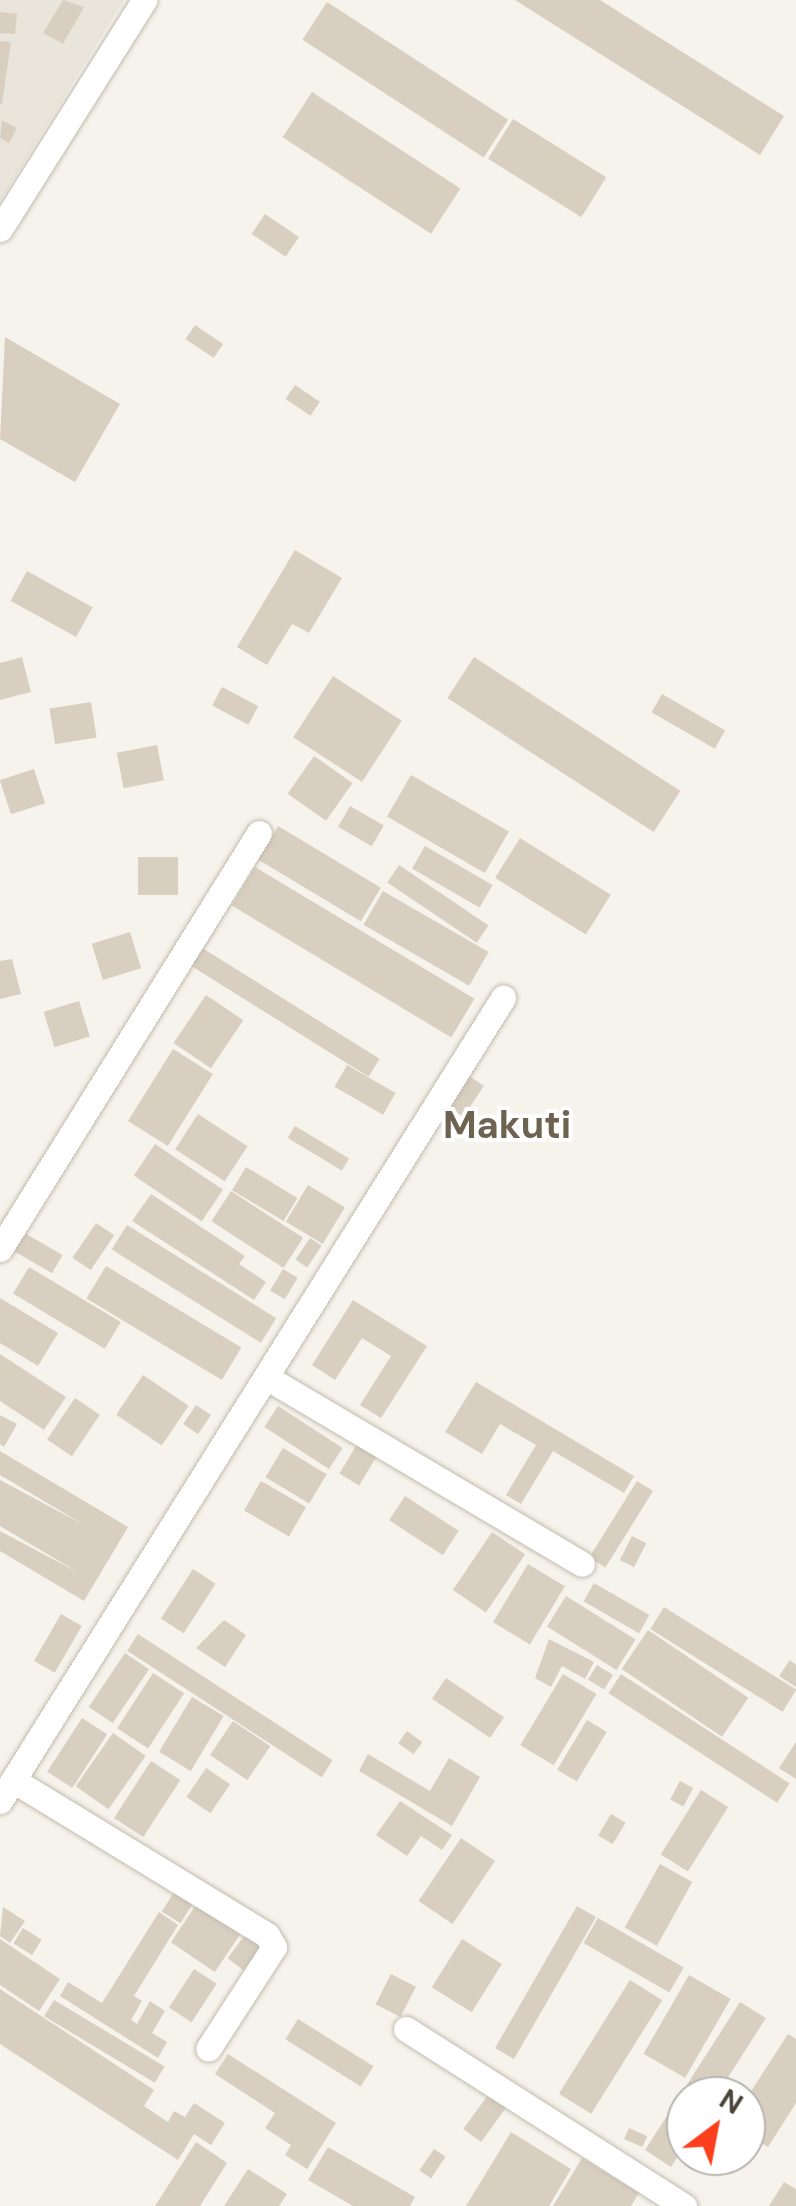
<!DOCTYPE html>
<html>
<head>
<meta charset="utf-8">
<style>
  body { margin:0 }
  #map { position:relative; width:796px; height:2206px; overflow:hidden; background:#f6f3ec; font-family:"DM Sans",sans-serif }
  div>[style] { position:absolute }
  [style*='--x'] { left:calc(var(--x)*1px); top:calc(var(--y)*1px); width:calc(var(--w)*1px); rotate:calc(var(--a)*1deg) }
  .residential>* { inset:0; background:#eae5da }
  .building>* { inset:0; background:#d8cfc1; transform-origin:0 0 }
  .roads { filter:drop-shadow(0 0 2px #c2bbae) drop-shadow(0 0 2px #c2bbae) }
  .minor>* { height:25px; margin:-12.5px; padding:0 12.5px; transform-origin:12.5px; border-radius:12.5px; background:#fff }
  span { translate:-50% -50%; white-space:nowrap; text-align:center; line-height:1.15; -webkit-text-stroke:8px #fff; paint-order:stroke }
  .quarter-label { font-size:38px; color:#6e6250; font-weight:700 }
  .north { position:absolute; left:666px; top:2076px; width:100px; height:100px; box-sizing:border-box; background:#fff; border:2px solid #b7b4b0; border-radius:50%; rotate:32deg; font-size:28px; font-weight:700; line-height:40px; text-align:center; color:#4b4439 }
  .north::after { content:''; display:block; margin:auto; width:35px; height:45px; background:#fc3f1d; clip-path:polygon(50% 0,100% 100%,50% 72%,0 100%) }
</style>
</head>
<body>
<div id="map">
  <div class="residential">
    <div style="clip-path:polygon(0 0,124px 0,0 201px)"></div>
  </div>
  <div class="building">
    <div style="clip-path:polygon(63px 0,84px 7px,63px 44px,43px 33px)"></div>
    <div style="clip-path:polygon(515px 0,600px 0,784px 116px,760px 155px)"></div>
    <div style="left:327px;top:2px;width:216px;height:45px;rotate:33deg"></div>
    <div style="clip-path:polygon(0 12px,17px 14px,15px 34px,0 33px)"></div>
    <div style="clip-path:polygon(0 41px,11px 42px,2px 104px,0 104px)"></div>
    <div style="left:312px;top:92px;width:177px;height:54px;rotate:33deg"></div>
    <div style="left:513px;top:119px;width:110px;height:47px;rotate:32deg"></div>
    <div style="clip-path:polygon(2px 120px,17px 128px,9px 143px,0 138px)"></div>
    <div style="left:265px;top:214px;width:41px;height:24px;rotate:34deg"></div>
    <div style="left:195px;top:325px;width:34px;height:17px;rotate:34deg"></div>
    <div style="clip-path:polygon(5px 337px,120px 404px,75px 482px,0 439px)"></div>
    <div style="left:295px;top:385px;width:30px;height:17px;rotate:34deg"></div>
    <div style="clip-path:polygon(295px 550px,342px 578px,309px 633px,292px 624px,267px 665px,237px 647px)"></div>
    <div style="left:27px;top:571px;width:75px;height:34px;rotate:29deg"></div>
    <div style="clip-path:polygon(22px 657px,31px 692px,0 700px,0 663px)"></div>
    <div style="left:474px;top:657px;width:246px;height:49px;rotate:33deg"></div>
    <div style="left:333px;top:676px;width:82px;height:73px;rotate:33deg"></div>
    <div style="left:222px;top:687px;width:41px;height:21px;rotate:28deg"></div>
    <div style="left:662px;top:694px;width:73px;height:21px;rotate:30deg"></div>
    <div style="left:91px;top:702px;width:36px;height:42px;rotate:81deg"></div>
    <div style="left:157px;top:745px;width:36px;height:41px;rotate:79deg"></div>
    <div style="left:314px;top:756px;width:47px;height:46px;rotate:35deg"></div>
    <div style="left:34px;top:769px;width:36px;height:36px;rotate:72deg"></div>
    <div style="left:411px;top:775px;width:113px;height:48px;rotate:30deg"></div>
    <div style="left:350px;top:806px;width:39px;height:24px;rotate:30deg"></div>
    <div style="left:278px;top:826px;width:120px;height:39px;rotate:31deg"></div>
    <div style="left:520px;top:838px;width:107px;height:47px;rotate:32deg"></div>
    <div style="left:425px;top:846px;width:78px;height:26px;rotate:30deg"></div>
    <div style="left:178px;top:857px;width:38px;height:40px;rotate:90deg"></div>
    <div style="left:399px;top:865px;width:108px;height:21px;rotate:34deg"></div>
    <div style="left:255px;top:867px;width:256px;height:45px;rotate:31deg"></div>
    <div style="left:383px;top:891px;width:122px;height:39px;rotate:30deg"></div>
    <div style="left:130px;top:932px;width:38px;height:40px;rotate:73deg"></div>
    <div style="left:199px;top:946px;width:213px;height:21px;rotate:32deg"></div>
    <div style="clip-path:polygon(12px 959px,21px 994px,0 999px,0 961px)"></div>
    <div style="left:206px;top:995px;width:45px;height:58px;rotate:34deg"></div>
    <div style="left:79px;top:1001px;width:37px;height:37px;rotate:73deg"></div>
    <div style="left:173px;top:1049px;width:47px;height:85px;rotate:32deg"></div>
    <div style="left:347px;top:1065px;width:56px;height:25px;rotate:30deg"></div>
    <div style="left:469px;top:1076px;width:18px;height:37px;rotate:34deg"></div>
    <div style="left:198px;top:1114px;width:59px;height:42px;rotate:33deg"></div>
    <div style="left:295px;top:1126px;width:63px;height:14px;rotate:31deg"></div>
    <div style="left:155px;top:1144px;width:82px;height:38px;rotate:34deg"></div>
    <div style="left:246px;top:1167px;width:60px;height:27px;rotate:31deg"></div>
    <div style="left:308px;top:1185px;width:43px;height:43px;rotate:31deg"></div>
    <div style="left:231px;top:1191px;width:86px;height:36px;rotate:33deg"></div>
    <div style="clip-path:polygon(151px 1194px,245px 1256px,239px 1264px,266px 1282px,254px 1300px,132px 1221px)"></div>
    <div style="left:96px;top:1223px;width:22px;height:42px;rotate:34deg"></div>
    <div style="left:127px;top:1225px;width:176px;height:29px;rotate:32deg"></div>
    <div style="left:21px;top:1231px;width:48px;height:21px;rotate:30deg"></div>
    <div style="left:310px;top:1238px;width:14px;height:26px;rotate:34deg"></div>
    <div style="left:106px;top:1266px;width:158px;height:38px;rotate:31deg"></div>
    <div style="left:29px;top:1267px;width:107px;height:31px;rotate:31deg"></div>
    <div style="left:283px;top:1269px;width:17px;height:25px;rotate:31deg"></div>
    <div style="clip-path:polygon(0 1298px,58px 1333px,38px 1366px,0 1343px)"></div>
    <div style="clip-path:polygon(353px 1300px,427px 1346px,381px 1418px,360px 1405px,391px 1356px,362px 1338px,335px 1380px,312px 1365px)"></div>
    <div style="clip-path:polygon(0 1354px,66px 1397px,44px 1430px,0 1401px)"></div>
    <div style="left:143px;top:1375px;width:55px;height:48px;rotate:34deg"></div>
    <div style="clip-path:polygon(476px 1382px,634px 1476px,624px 1493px,553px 1451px,521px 1504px,506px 1495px,536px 1445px,500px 1424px,482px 1454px,445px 1432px)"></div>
    <div style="left:75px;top:1398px;width:30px;height:50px;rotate:34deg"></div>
    <div style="left:196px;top:1405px;width:18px;height:23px;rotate:34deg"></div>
    <div style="left:278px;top:1406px;width:77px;height:25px;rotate:33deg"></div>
    <div style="clip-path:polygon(0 1415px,17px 1424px,4px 1447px,0 1444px)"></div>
    <div style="left:359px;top:1441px;width:23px;height:38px;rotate:31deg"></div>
    <div style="left:283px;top:1448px;width:51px;height:34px;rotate:31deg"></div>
    <div style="clip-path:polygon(0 1451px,128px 1527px,84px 1601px,0 1551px,0 1531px,79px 1573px,0 1526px,0 1480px,86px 1526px,0 1475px)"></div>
    <div style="left:261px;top:1481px;width:52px;height:34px;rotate:30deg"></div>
    <div style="left:637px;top:1481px;width:19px;height:90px;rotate:32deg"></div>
    <div style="left:405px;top:1496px;width:64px;height:29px;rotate:33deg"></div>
    <div style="left:492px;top:1532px;width:40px;height:70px;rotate:34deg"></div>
    <div style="left:632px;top:1536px;width:16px;height:27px;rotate:27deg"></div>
    <div style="left:528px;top:1564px;width:43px;height:68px;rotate:31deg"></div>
    <div style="left:193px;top:1569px;width:27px;height:59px;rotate:33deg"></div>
    <div style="left:594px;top:1583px;width:64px;height:21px;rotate:30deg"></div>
    <div style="left:566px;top:1596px;width:82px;height:36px;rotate:32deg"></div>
    <div style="left:664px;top:1607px;width:156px;height:26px;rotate:32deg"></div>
    <div style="left:61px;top:1614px;width:24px;height:54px;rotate:30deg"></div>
    <div style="clip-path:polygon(224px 1620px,246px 1635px,225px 1667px,196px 1648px)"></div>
    <div style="left:648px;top:1630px;width:121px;height:47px;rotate:34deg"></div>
    <div style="left:138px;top:1634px;width:232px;height:20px;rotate:33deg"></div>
    <div style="clip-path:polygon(549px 1639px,594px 1662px,585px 1679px,562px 1666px,551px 1687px,535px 1678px)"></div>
    <div style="left:125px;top:1653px;width:29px;height:65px;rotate:34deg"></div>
    <div style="clip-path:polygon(790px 1660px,796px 1665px,796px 1687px,779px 1676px)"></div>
    <div style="left:597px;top:1665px;width:19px;height:17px;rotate:32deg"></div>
    <div style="left:153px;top:1673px;width:37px;height:66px;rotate:33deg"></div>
    <div style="left:563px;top:1674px;width:39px;height:83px;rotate:31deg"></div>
    <div style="left:621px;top:1674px;width:201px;height:23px;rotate:33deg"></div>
    <div style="left:446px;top:1678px;width:70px;height:25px;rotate:34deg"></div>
    <div style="left:192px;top:1697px;width:37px;height:64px;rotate:31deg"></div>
    <div style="left:82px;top:1718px;width:30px;height:64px;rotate:33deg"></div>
    <div style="left:587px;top:1720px;width:23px;height:58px;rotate:31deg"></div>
    <div style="left:233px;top:1721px;width:45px;height:41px;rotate:34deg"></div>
    <div style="left:407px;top:1731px;width:19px;height:15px;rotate:36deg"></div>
    <div style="left:113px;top:1733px;width:40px;height:65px;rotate:35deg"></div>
    <div style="clip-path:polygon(796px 1742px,796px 1779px,779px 1768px)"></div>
    <div style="clip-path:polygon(368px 1754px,430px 1791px,449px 1758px,480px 1777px,452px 1826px,359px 1771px)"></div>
    <div style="left:151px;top:1761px;width:35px;height:68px;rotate:33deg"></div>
    <div style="left:206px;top:1768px;width:29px;height:35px;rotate:34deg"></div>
    <div style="left:680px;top:1781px;width:15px;height:21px;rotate:28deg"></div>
    <div style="left:701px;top:1790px;width:32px;height:76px;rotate:32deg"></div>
    <div style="clip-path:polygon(400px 1801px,452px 1835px,442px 1850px,421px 1836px,407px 1856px,376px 1835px)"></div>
    <div style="left:611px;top:1814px;width:17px;height:25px;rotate:31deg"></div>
    <div style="left:461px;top:1838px;width:41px;height:76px;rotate:34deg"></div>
    <div style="left:660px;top:1864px;width:37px;height:73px;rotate:29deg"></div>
    <div style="left:174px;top:1892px;width:22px;height:23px;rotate:32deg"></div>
    <div style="left:196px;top:1905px;width:53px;height:45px;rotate:34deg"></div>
    <div style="left:577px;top:1906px;width:22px;height:164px;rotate:30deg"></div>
    <div style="clip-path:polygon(3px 1907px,25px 1921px,10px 1943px,0 1936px)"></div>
    <div style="clip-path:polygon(159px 1912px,178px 1925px,134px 1996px,142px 2001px,131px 2020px,137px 2024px,150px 2001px,165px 2011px,152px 2033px,167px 2042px,158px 2058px,60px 1996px,68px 1982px,102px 2003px)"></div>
    <div style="left:598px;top:1918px;width:99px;height:29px;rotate:30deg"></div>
    <div style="left:23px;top:1928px;width:22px;height:18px;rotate:32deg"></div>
    <div style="left:245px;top:1935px;width:20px;height:29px;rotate:37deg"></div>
    <div style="clip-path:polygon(0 1939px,60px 1979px,39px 2011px,0 1985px)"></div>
    <div style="left:462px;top:1939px;width:47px;height:57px;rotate:32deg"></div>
    <div style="left:194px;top:1969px;width:27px;height:46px;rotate:33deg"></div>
    <div style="left:391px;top:1974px;width:28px;height:34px;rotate:27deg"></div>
    <div style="left:689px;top:1975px;width:48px;height:91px;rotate:30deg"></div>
    <div style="left:630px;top:1980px;width:38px;height:134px;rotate:32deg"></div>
    <div style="clip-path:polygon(0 1989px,154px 2090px,144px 2106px,168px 2122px,174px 2111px,185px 2117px,194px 2103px,225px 2123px,211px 2145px,194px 2134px,178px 2160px,0 2044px)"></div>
    <div style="left:54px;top:2000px;width:129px;height:19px;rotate:31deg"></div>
    <div style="clip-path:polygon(740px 2002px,766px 2018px,716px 2096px,686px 2096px,686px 2143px,671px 2167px,645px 2150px)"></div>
    <div style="left:298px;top:2019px;width:89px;height:24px;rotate:32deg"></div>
    <div style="clip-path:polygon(788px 2034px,796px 2039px,796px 2103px,768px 2147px,746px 2133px,746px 2099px)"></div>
    <div style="clip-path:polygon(228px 2054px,336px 2123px,307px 2169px,285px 2155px,291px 2145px,265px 2128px,275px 2113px,215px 2074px)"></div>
    <div style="left:488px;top:2095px;width:22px;height:42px;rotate:36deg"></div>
    <div style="left:629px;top:2128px;width:20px;height:12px;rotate:24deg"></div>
    <div style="clip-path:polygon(511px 2132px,571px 2169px,549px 2206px,466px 2206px)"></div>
    <div style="clip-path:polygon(196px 2142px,227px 2163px,200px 2206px,155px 2206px)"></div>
    <div style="clip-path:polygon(328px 2147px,415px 2197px,410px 2206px,353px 2206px,308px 2180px)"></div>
    <div style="left:434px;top:2149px;width:14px;height:26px;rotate:34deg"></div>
    <div style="clip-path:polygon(582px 2158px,639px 2193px,631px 2206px,553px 2206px)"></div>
    <div style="clip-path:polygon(248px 2169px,287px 2194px,279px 2206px,224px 2206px)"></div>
    <div style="clip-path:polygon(784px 2182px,796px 2189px,796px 2206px,769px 2206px)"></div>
  </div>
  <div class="roads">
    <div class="minor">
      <div style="--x:0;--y:229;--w:271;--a:-57.8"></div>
      <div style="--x:0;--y:1249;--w:490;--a:-58.1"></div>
      <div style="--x:266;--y:1377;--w:367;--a:30.6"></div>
      <div style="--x:13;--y:1780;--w:298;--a:31.4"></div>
      <div style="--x:267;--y:1935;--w:14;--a:60"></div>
      <div style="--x:274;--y:1947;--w:121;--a:122.9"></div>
      <div style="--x:0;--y:1801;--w:948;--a:-57.94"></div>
      <div style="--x:406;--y:2029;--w:330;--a:32.5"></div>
    </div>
  </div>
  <div class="quarter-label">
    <span style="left:507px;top:1126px">Makuti</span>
  </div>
  <div class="north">N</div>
</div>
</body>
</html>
